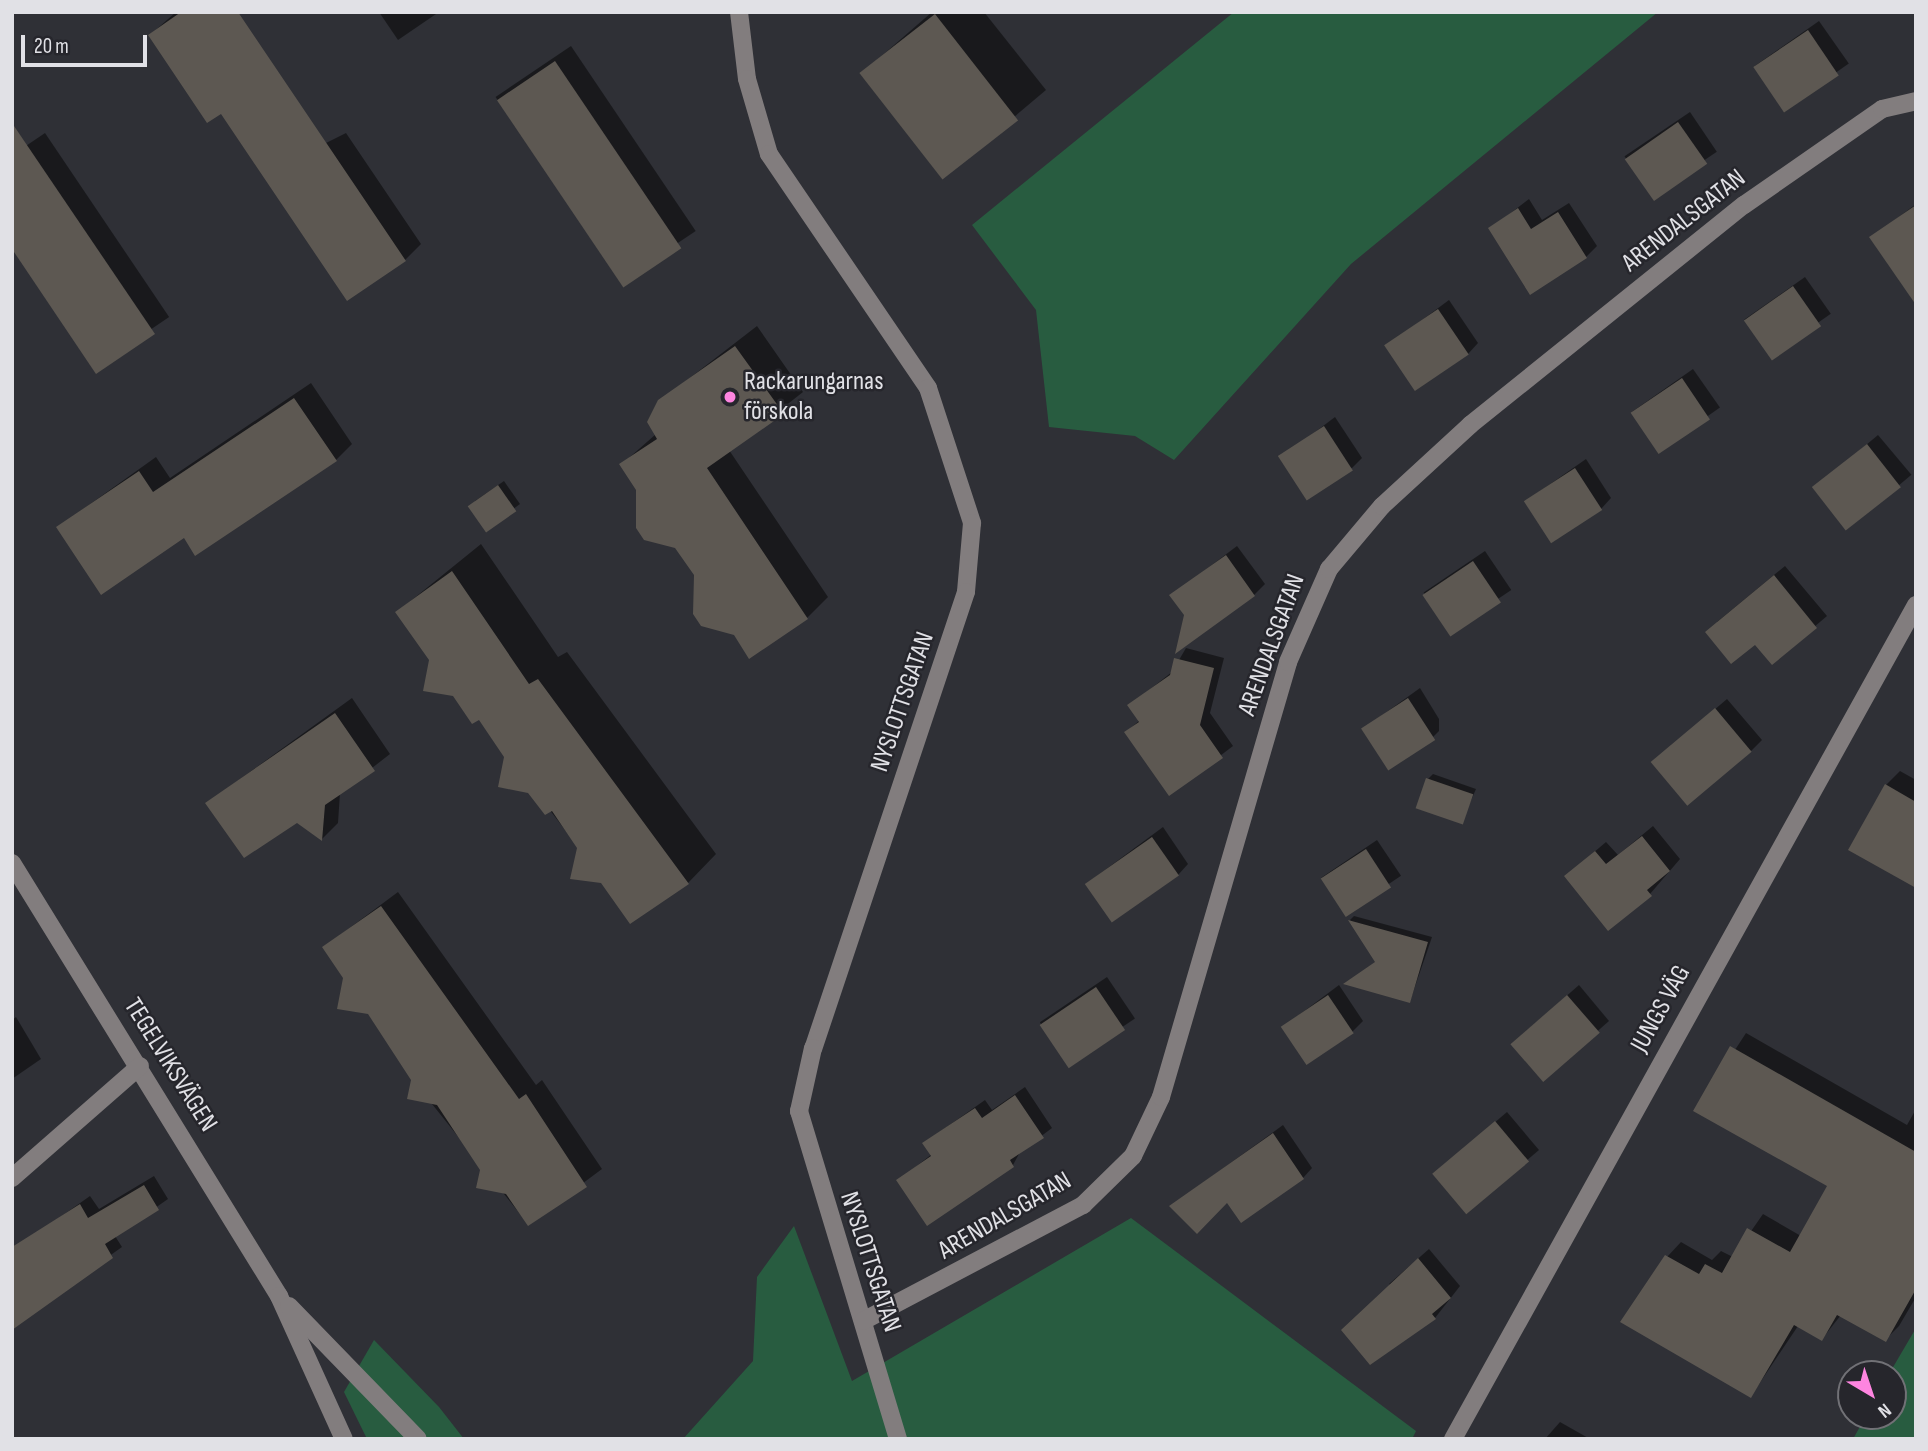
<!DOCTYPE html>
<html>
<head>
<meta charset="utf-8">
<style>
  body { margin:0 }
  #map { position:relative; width:1928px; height:1451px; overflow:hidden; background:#2f3036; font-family:"Sofia Sans Condensed",sans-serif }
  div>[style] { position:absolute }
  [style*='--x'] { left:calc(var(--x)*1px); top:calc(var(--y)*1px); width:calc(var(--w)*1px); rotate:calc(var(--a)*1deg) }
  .green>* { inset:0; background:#285c40 }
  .shadow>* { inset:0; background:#0007; transform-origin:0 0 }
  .building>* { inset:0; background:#5d5852; transform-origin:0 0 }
  .minor>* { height:18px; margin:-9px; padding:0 9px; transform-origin:9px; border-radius:9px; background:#827d7e }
  .dots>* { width:19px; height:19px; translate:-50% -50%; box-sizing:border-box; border:4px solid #26262c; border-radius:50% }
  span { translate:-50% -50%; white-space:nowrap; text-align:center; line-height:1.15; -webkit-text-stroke:5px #26262c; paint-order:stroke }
  .street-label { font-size:26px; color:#e1e1e6 }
  .poi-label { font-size:26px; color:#e1e1e6 }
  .left { translate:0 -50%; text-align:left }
  .frame { position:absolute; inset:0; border:14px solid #e1e1e6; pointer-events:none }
  .north { position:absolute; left:1837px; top:1360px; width:70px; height:70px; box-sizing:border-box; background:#26262c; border:2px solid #717176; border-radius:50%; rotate:141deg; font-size:19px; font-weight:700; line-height:28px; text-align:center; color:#e1e1e6 }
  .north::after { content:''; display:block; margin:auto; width:24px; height:32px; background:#fe85e0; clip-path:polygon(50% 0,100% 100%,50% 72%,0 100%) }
  .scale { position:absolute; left:21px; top:35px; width:126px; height:32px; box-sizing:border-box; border:4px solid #e1e1e6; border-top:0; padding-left:9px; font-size:21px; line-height:24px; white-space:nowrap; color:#e1e1e6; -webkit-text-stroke:5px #26262c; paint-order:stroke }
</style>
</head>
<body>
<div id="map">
  <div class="green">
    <div style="clip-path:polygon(1234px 12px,1658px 12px,1351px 264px,1174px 460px,1135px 436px,1049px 427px,1036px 310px,972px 225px)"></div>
    <div style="clip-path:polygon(1131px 1218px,1416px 1431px,1412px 1439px,683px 1439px,753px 1361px,757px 1277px,794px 1226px,852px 1381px)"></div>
    <div style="clip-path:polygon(1916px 1328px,1916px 1439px,1853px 1439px,1866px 1416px,1893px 1416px,1889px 1374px)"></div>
    <div style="clip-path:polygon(374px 1340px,439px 1407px,464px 1439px,367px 1439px,344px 1392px)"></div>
  </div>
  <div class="shadow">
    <div style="clip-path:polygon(176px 12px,234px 12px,324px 144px,346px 133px,421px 244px,405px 260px,222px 111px,150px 35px)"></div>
    <div style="clip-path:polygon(379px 12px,439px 12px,398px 40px)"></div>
    <div style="clip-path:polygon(932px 12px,984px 12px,1046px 90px,943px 177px,862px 73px)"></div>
    <div style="left:1819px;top:21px;width:52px;height:78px;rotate:55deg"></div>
    <div style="left:571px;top:46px;width:223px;height:91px;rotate:56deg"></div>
    <div style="left:1690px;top:112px;width:48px;height:79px;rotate:56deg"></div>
    <div style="left:45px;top:133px;width:222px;height:24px;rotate:56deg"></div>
    <div style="clip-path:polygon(1529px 199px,1542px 220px,1569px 203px,1597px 246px,1586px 257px,1490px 229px)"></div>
    <div style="clip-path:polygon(1916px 204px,1916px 273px,1871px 238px)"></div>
    <div style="left:1805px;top:277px;width:45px;height:74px;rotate:55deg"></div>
    <div style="clip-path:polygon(1449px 300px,1478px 343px,1468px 354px,1387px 346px)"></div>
    <div style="clip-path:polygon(757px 326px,803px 392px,729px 450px,828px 597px,807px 618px,696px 575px,622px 464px,656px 434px,660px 401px)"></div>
    <div style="left:1693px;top:369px;width:47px;height:74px;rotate:55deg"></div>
    <div style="clip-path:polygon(311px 383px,352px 444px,336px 460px,184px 536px,58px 527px,156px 457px,170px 478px)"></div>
    <div style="clip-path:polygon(1335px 417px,1362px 458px,1352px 468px,1282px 457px)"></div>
    <div style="left:1878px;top:435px;width:52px;height:83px;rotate:50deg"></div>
    <div style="clip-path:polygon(1586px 459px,1611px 498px,1601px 509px,1526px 501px)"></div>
    <div style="clip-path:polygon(504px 481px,520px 504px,486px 529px,475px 501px)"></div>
    <div style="clip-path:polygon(481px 544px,558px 657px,567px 652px,716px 854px,688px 883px,579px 848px,397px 612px)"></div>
    <div style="clip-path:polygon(1237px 546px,1265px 584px,1254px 595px,1186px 615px,1172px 595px)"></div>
    <div style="left:1485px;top:551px;width:47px;height:74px;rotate:56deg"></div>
    <div style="clip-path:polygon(1785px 566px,1827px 616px,1772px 663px,1755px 642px,1717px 622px)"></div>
    <div style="clip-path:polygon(1186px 648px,1224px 658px,1210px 713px,1233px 746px,1170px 794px,1126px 732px,1140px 720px,1130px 705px,1172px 672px)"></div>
    <div style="clip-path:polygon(1420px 688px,1439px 719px,1439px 731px,1428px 742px,1363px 729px)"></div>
    <div style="clip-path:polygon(352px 698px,390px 754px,340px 793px,338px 823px,322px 839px,297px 821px,207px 803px)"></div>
    <div style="clip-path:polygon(1727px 699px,1762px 740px,1751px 751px,1720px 777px,1715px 771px,1653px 762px)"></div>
    <div style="clip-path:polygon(1900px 771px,1916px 780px,1916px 885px,1886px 785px)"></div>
    <div style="clip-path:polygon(1433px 774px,1476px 789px,1462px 821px,1428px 779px)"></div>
    <div style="clip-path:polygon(1653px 826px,1680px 859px,1650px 894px,1566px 876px,1606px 842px,1618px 855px)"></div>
    <div style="clip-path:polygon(1163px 827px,1188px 864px,1178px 875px,1086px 884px)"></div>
    <div style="left:1377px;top:840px;width:43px;height:67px;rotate:56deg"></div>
    <div style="clip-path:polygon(398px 892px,536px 1085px,542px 1080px,602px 1169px,528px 1224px,412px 1079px,324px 947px)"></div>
    <div style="clip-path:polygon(1354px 916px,1432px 937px,1410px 1001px,1350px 920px)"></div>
    <div style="left:1107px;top:977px;width:50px;height:81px;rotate:56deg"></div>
    <div style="clip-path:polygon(1339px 985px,1363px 1021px,1352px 1032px,1283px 1027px)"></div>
    <div style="clip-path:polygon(1579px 985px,1609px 1021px,1542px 1080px,1523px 1034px)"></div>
    <div style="clip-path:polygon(16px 1017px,41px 1059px,12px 1079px,12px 1020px)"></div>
    <div style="clip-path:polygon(1746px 1033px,1907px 1125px,1916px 1109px,1916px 1297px,1899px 1326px,1885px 1340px,1841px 1315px,1822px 1339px,1798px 1326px,1751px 1396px,1667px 1257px,1681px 1242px,1712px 1260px,1721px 1251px,1733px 1257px,1763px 1214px,1801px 1236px,1829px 1185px,1696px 1110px)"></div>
    <div style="clip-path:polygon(1025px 1087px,1052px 1128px,1020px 1152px,1013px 1165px,928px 1223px,899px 1180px,932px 1154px,924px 1143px,985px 1100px,992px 1110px)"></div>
    <div style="clip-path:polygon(1507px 1112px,1539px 1150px,1466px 1212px,1446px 1164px)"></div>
    <div style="clip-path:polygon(1283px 1125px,1312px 1168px,1303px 1178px,1228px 1201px,1171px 1206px)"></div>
    <div style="clip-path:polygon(154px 1176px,168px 1199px,115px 1236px,122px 1247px,12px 1325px,12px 1251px,90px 1196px,99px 1209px)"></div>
    <div style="clip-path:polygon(1429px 1249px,1460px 1286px,1435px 1318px,1389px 1284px)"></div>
    <div style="clip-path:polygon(1560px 1422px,1590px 1439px,1545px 1439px)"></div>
  </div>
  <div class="building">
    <div style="clip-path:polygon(181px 12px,238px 12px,406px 261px,347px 301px,221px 114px,207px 123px,148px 35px)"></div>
    <div style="left:935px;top:14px;width:135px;height:96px;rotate:52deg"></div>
    <div style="left:1808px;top:30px;width:55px;height:66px;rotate:56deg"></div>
    <div style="left:555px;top:61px;width:226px;height:70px;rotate:56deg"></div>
    <div style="left:1678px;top:122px;width:51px;height:65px;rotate:55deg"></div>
    <div style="clip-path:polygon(12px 123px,155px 334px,96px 374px,12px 249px)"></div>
    <div style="clip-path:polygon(1916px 205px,1916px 305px,1869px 237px)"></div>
    <div style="clip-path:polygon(1518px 208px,1531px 229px,1558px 212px,1587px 258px,1530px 295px,1488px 228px)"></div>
    <div style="left:1793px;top:286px;width:49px;height:60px;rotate:55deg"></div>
    <div style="left:1438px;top:309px;width:55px;height:65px;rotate:56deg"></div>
    <div style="clip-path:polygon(735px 346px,784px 414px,707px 468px,808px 619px,749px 659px,734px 635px,701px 626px,693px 614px,694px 575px,675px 548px,644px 540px,636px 528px,636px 490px,619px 464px,657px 439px,647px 422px,658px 400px)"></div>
    <div style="left:1682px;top:378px;width:50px;height:62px;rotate:56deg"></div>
    <div style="clip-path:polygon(294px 398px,337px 461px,195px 556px,184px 538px,101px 595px,56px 527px,139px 471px,153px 492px)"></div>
    <div style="left:1324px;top:426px;width:53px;height:55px;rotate:57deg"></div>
    <div style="left:1867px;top:444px;width:55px;height:70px;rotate:52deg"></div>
    <div style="left:1575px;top:468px;width:50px;height:61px;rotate:57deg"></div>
    <div style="left:498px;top:485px;width:32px;height:37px;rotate:55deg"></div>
    <div style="clip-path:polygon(1226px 555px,1255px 596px,1175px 654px,1184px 615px,1169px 595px)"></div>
    <div style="left:1473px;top:561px;width:50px;height:61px;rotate:56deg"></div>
    <div style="clip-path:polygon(452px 571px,529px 684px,538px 679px,689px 884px,630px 924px,601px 883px,570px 879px,577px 848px,552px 811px,545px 815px,528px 793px,498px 787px,504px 757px,479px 720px,472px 724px,453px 696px,423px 691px,429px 660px,395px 612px)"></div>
    <div style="clip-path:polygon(1774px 575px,1817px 628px,1772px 665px,1755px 645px,1731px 664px,1705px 632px)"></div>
    <div style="clip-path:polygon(1174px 658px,1214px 668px,1200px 725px,1223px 758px,1169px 796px,1124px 732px,1139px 722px,1127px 705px,1170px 675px)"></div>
    <div style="left:1408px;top:698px;width:50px;height:56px;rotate:57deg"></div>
    <div style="left:1715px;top:708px;width:57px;height:84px;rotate:50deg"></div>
    <div style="clip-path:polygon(335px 713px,375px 771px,325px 805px,322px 841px,297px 823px,244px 858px,205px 803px)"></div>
    <div style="left:1426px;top:778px;width:50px;height:32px;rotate:19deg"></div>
    <div style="clip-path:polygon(1885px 784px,1916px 802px,1916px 888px,1848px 850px)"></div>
    <div style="clip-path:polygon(1642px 836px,1670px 871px,1647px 890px,1652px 896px,1608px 931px,1564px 876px,1595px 851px,1606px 864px)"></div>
    <div style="left:1152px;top:837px;width:47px;height:82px;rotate:55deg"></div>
    <div style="left:1366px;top:849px;width:46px;height:54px;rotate:57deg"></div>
    <div style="clip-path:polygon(381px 906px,519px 1099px,526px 1094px,587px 1187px,528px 1226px,506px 1194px,476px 1188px,480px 1170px,437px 1105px,407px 1099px,411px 1080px,368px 1014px,337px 1009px,343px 978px,322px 947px)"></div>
    <div style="clip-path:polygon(1348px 920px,1428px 942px,1410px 1003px,1343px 984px,1375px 962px)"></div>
    <div style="left:1096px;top:987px;width:52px;height:68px;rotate:56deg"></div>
    <div style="left:1328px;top:995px;width:46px;height:57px;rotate:56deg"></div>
    <div style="left:1567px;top:995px;width:50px;height:75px;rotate:49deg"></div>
    <div style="clip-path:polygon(1730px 1046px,1916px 1152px,1916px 1289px,1886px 1342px,1837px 1315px,1822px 1341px,1794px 1325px,1751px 1398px,1620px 1322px,1665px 1255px,1699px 1274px,1705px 1264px,1722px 1273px,1747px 1228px,1790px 1252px,1827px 1186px,1693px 1111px)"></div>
    <div style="clip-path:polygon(1015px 1095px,1044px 1138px,1010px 1160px,1014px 1167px,927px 1226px,896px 1180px,931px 1156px,922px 1143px,975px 1108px,982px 1118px)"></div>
    <div style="left:1495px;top:1121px;width:53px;height:82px;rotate:50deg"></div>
    <div style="clip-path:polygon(1273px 1133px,1304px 1179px,1241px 1223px,1227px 1203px,1197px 1234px,1169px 1206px)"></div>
    <div style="clip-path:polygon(144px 1185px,159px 1210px,105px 1244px,113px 1258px,12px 1330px,12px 1247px,80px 1204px,88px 1218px)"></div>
    <div style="clip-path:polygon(1418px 1258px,1451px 1298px,1432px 1314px,1436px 1319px,1370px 1365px,1341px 1330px)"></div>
  </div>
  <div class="minor">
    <div style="--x:739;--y:12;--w:67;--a:83.2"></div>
    <div style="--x:747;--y:79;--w:78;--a:73.7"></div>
    <div style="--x:769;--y:154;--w:283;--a:55.8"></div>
    <div style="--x:928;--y:388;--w:142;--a:71.9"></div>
    <div style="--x:972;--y:523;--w:69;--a:95"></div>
    <div style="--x:966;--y:592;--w:481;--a:108.5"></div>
    <div style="--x:813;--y:1048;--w:65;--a:102.5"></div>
    <div style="--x:799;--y:1111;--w:343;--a:73.2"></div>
    <div style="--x:12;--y:863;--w:509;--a:58.34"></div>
    <div style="--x:279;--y:1296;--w:157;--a:65.6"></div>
    <div style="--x:12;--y:1178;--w:170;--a:-41.2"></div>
    <div style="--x:289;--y:1306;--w:185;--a:45.9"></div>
    <div style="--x:863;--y:1321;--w:249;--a:-27.8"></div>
    <div style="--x:1083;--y:1205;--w:70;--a:-44.4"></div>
    <div style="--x:1133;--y:1156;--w:65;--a:-64.6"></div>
    <div style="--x:1161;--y:1097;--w:453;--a:-73.7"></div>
    <div style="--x:1288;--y:662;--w:102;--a:-66.2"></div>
    <div style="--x:1329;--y:569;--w:82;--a:-49.9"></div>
    <div style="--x:1382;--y:506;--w:120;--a:-42.6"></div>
    <div style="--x:1470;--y:425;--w:351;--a:-38.8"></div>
    <div style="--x:1744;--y:205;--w:168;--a:-34.8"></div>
    <div style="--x:1882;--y:109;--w:35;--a:-13"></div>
    <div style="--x:1453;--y:1439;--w:954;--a:-60.96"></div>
  </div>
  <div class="dots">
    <div style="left:730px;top:397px;background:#fe85e0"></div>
  </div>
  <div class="street-label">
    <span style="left:1684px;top:221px;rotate:-38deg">ARENDALSGATAN</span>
    <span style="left:1272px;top:645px;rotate:-70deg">ARENDALSGATAN</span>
    <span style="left:903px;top:702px;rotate:-71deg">NYSLOTTSGATAN</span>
    <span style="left:1661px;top:1009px;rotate:-61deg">JUNGS VÄG</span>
    <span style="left:170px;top:1065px;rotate:58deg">TEGELVIKSVÄGEN</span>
    <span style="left:1005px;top:1216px;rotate:-30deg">ARENDALSGATAN</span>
    <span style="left:870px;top:1262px;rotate:72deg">NYSLOTTSGATAN</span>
  </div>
  <div class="poi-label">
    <span class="left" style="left:744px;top:397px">Rackarungarnas<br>förskola</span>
  </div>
  <div class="frame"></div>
  <div class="north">N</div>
  <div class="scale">20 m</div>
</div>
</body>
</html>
